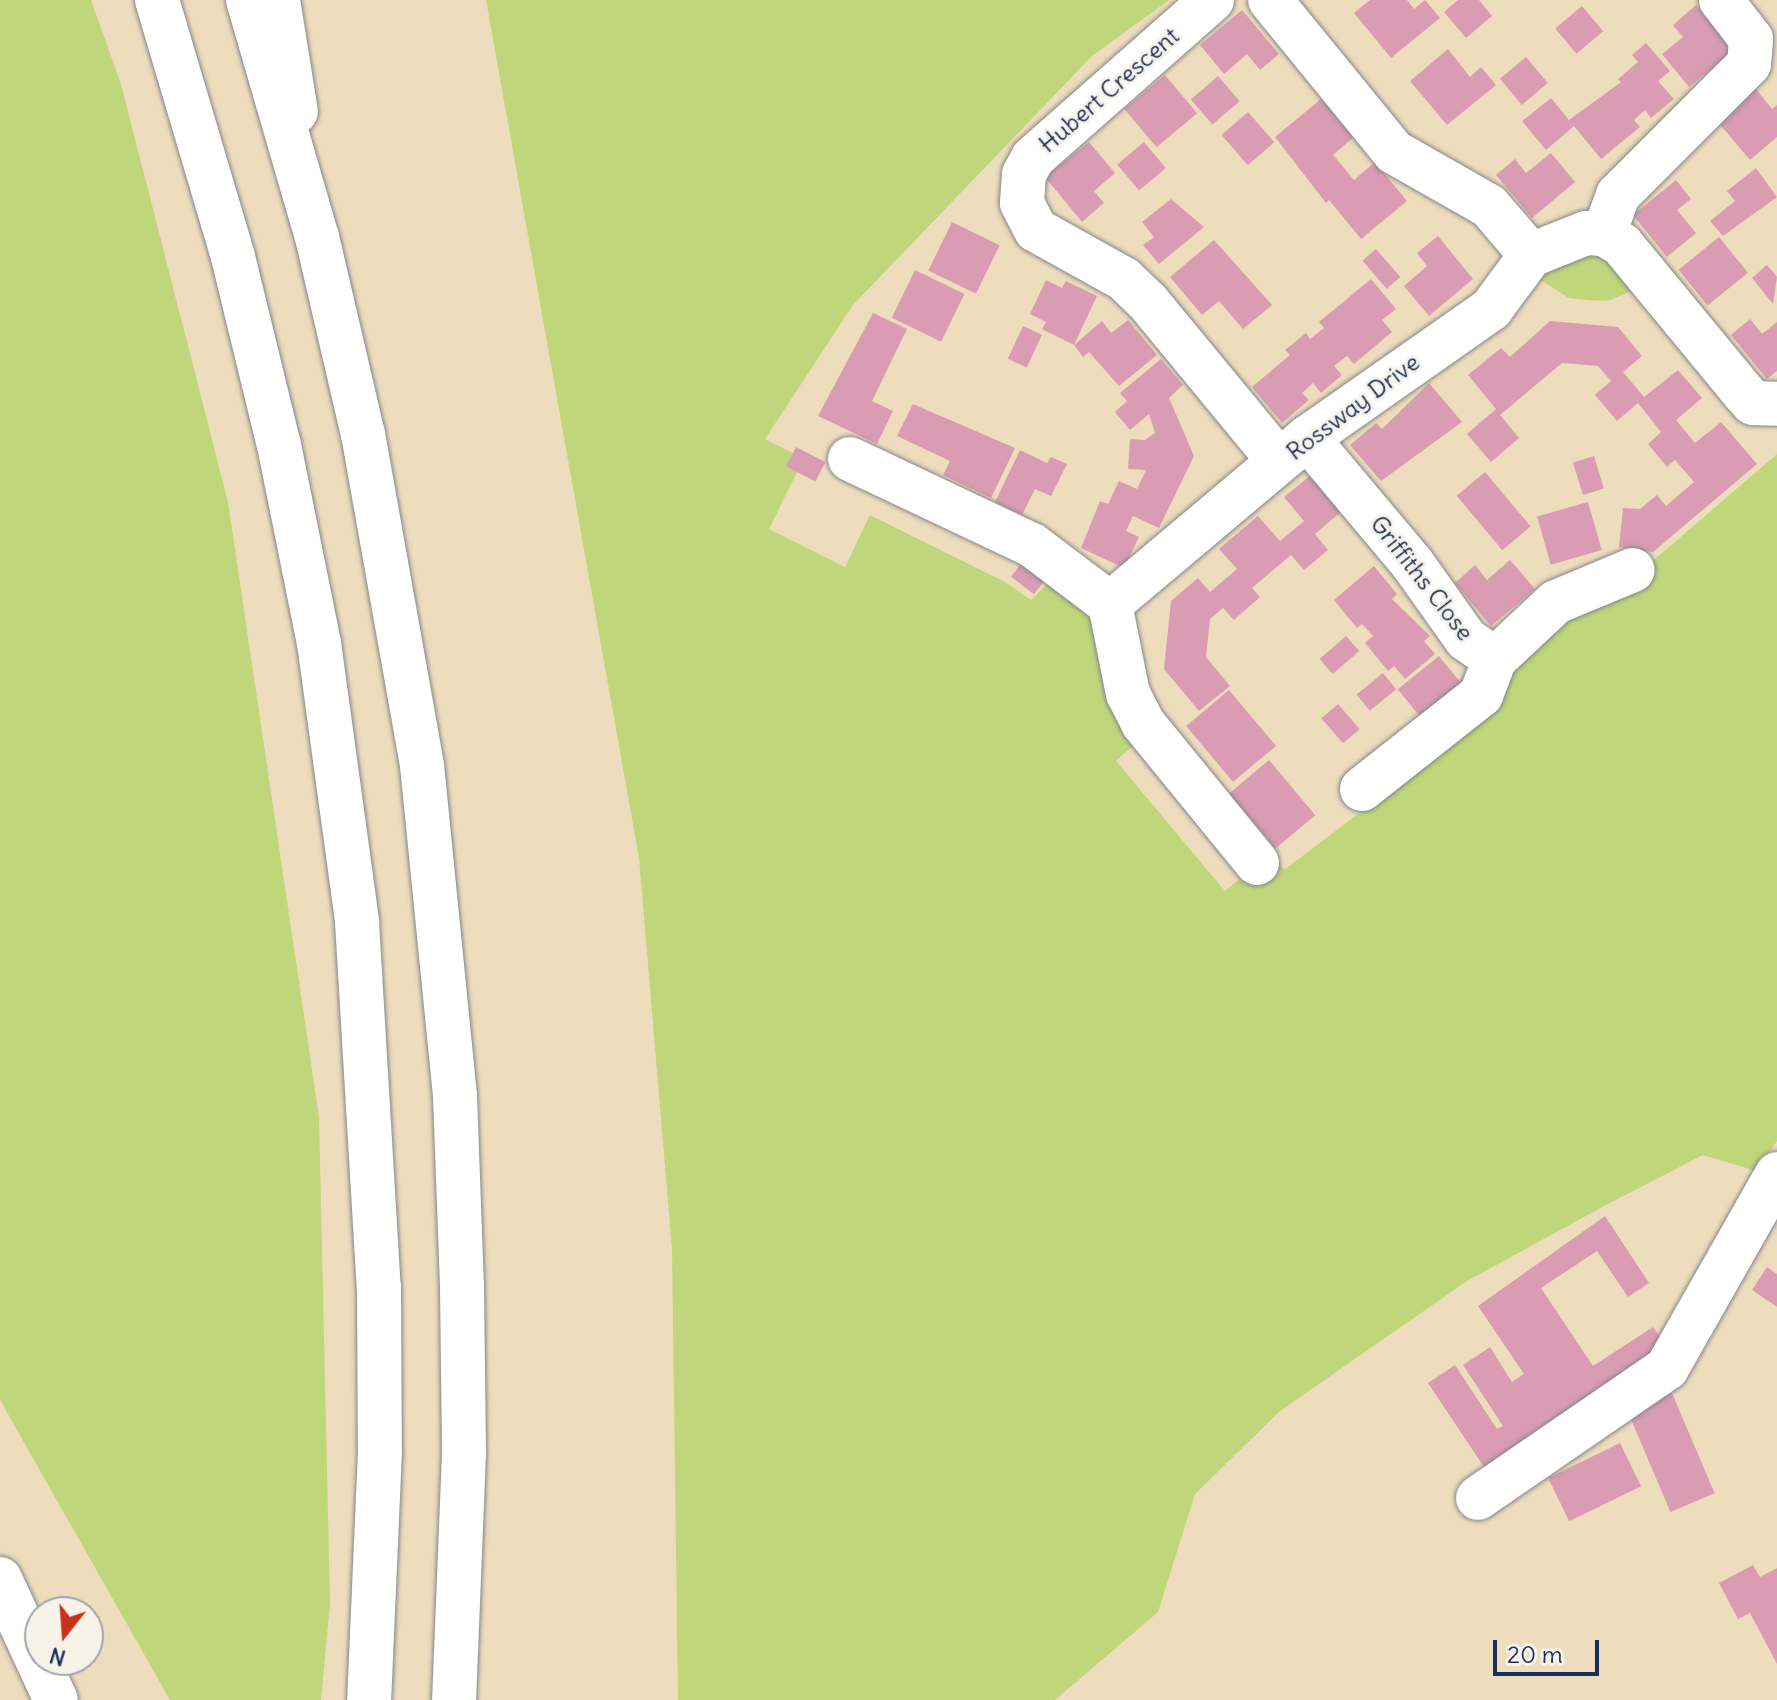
<!DOCTYPE html>
<html>
<head>
<meta charset="utf-8">
<style>
  body { margin:0 }
  #map { position:relative; width:1777px; height:1700px; overflow:hidden; background:#eeddbc; font-family:Delius,sans-serif }
  div>[style] { position:absolute }
  [style*='--x'] { left:calc(var(--x)*1px); top:calc(var(--y)*1px); width:calc(var(--w)*1px); rotate:calc(var(--a)*1deg) }
  .green>* { inset:0; background:#c0d67a }
  .building>* { inset:0; background:#da9cb3; transform-origin:0 0 }
  .roads { filter:drop-shadow(0 0 2px #84868d) drop-shadow(0 0 2px #84868d) }
  .minor>* { height:44px; margin:-22px; padding:0 22px; transform-origin:22px; border-radius:22px; background:#fff }
  .highway>* { height:44px; margin:-22px; padding:0 22px; transform-origin:22px; border-radius:22px; background:#fff }
  span { translate:-50% -50%; white-space:nowrap; text-align:center; line-height:1.15; -webkit-text-stroke:6px #f7f3e8; paint-order:stroke }
  .street-label { font-size:24px; color:#1b2f5e }
  .north { position:absolute; left:24px; top:1596px; width:80px; height:80px; box-sizing:border-box; background:#f7f3e8; border:2px solid #9fa5b1; border-radius:50%; rotate:197deg; font-size:22px; font-weight:700; line-height:32px; text-align:center; color:#1b2f5e }
  .north::after { content:''; display:block; margin:auto; width:28px; height:36px; background:#c8321e; clip-path:polygon(50% 0,100% 100%,50% 72%,0 100%) }
  .scale { position:absolute; left:1493px; top:1640px; width:106px; height:36px; box-sizing:border-box; border:4px solid #1b2f5e; border-top:0; padding-left:10px; font-size:24px; line-height:28px; white-space:nowrap; color:#1b2f5e; -webkit-text-stroke:6px #f7f3e8; paint-order:stroke }
</style>
</head>
<body>
<div id="map">
  <div class="green">
    <div style="clip-path:polygon(0 0,91px 0,121px 84px,228px 502px,319px 1117px,330px 1603px,321px 1700px,170px 1700px,0 1400px)"></div>
    <div style="clip-path:polygon(486px 0,1169px 0,1092px 56px,853px 305px,765px 439px,793px 453px,786px 467px,797px 472px,769px 529px,845px 567px,870px 515px,1005px 582px,1031px 600px,1055px 577px,1093px 624px,1137px 742px,1116px 761px,1225px 891px,1271px 854px,1284px 870px,1362px 811px,1490px 701px,1518px 646px,1625px 585px,1777px 454px,1777px 1141px,1756px 1171px,1703px 1155px,1606px 1205px,1467px 1281px,1280px 1411px,1195px 1494px,1158px 1612px,1055px 1700px,678px 1700px,672px 1249px,639px 858px)"></div>
    <div style="clip-path:polygon(1590px 246px,1639px 288px,1608px 301px,1588px 300px,1569px 298px,1536px 277px)"></div>
  </div>
  <div class="building">
    <div style="clip-path:polygon(1370px 0,1407px 0,1414px 9px,1425px 0,1440px 18px,1391px 58px,1354px 13px)"></div>
    <div style="clip-path:polygon(1458px 0,1479px 0,1492px 16px,1466px 38px,1444px 12px)"></div>
    <div style="clip-path:polygon(1696px 5px,1733px 51px,1689px 87px,1662px 54px,1683px 37px,1673px 25px)"></div>
    <div style="left:1582px;top:6px;width:33px;height:35px;rotate:50deg"></div>
    <div style="clip-path:polygon(1242px 10px,1279px 54px,1260px 70px,1247px 54px,1224px 74px,1200px 45px)"></div>
    <div style="clip-path:polygon(1646px 43px,1670px 71px,1658px 81px,1674px 99px,1651px 118px,1645px 110px,1634px 120px,1640px 127px,1601px 159px,1574px 126px,1546px 150px,1522px 121px,1551px 98px,1569px 120px,1621px 82px,1618px 79px,1638px 62px,1632px 55px)"></div>
    <div style="clip-path:polygon(1448px 49px,1470px 77px,1481px 67px,1496px 85px,1447px 125px,1410px 81px)"></div>
    <div style="left:1526px;top:57px;width:34px;height:34px;rotate:50deg"></div>
    <div style="left:1165px;top:75px;width:50px;height:53px;rotate:50deg"></div>
    <div style="left:1218px;top:76px;width:33px;height:36px;rotate:49deg"></div>
    <div style="clip-path:polygon(1756px 89px,1772px 109px,1777px 105px,1777px 137px,1750px 160px,1717px 121px)"></div>
    <div style="clip-path:polygon(1321px 99px,1354px 137px,1333px 155px,1344px 168px,1354px 180px,1375px 162px,1407px 201px,1361px 239px,1329px 200px,1326px 203px,1275px 137px)"></div>
    <div style="left:1248px;top:112px;width:40px;height:35px;rotate:49deg"></div>
    <div style="clip-path:polygon(1089px 142px,1115px 173px,1094px 191px,1104px 203px,1082px 222px,1045px 177px)"></div>
    <div style="left:1144px;top:142px;width:34px;height:35px;rotate:50deg"></div>
    <div style="clip-path:polygon(1551px 153px,1575px 182px,1532px 218px,1496px 175px,1515px 159px,1526px 173px)"></div>
    <div style="clip-path:polygon(1756px 168px,1777px 197px,1723px 236px,1710px 221px,1735px 201px,1727px 191px)"></div>
    <div style="clip-path:polygon(1676px 180px,1691px 199px,1677px 210px,1696px 233px,1667px 257px,1633px 215px)"></div>
    <div style="clip-path:polygon(1171px 199px,1204px 227px,1159px 264px,1143px 245px,1154px 237px,1142px 222px)"></div>
    <div style="left:952px;top:222px;width:53px;height:54px;rotate:26deg"></div>
    <div style="clip-path:polygon(1438px 236px,1473px 279px,1429px 316px,1404px 286px,1427px 266px,1417px 253px)"></div>
    <div style="left:1719px;top:237px;width:46px;height:52px;rotate:51deg"></div>
    <div style="clip-path:polygon(1214px 240px,1272px 305px,1243px 329px,1219px 301px,1202px 315px,1170px 277px)"></div>
    <div style="left:1376px;top:249px;width:37px;height:18px;rotate:49deg"></div>
    <div style="clip-path:polygon(1767px 265px,1777px 277px,1773px 304px,1752px 278px)"></div>
    <div style="left:915px;top:270px;width:55px;height:53px;rotate:26deg"></div>
    <div style="clip-path:polygon(1371px 279px,1396px 309px,1382px 320px,1392px 332px,1354px 364px,1347px 356px,1334px 366px,1342px 375px,1321px 393px,1313px 383px,1302px 393px,1309px 400px,1282px 423px,1252px 387px,1290px 355px,1285px 350px,1306px 333px,1310px 339px,1324px 328px,1319px 322px)"></div>
    <div style="clip-path:polygon(1046px 280px,1062px 288px,1066px 281px,1097px 296px,1074px 345px,1042px 329px,1046px 322px,1030px 314px)"></div>
    <div style="clip-path:polygon(873px 313px,907px 329px,872px 401px,893px 411px,877px 444px,818px 416px)"></div>
    <div style="clip-path:polygon(1750px 319px,1762px 334px,1777px 322px,1777px 371px,1767px 379px,1731px 335px)"></div>
    <div style="clip-path:polygon(1128px 320px,1157px 355px,1119px 386px,1089px 352px,1083px 357px,1074px 345px,1102px 321px,1111px 333px)"></div>
    <div style="clip-path:polygon(1550px 321px,1618px 327px,1642px 356px,1623px 372px,1644px 397px,1678px 370px,1702px 398px,1676px 420px,1695px 443px,1721px 422px,1757px 464px,1653px 552px,1619px 547px,1623px 508px,1640px 509px,1657px 495px,1666px 506px,1694px 482px,1675px 460px,1667px 467px,1648px 444px,1661px 432px,1638px 403px,1617px 421px,1595px 395px,1611px 381px,1598px 366px,1562px 363px,1500px 415px,1519px 438px,1491px 462px,1467px 434px,1496px 409px,1468px 375px,1501px 348px,1510px 357px)"></div>
    <div style="left:1023px;top:326px;width:21px;height:36px;rotate:25deg"></div>
    <div style="clip-path:polygon(1161px 359px,1183px 385px,1169px 398px,1194px 456px,1159px 528px,1133px 516px,1126px 531px,1139px 537px,1124px 568px,1081px 548px,1100px 501px,1108px 504px,1119px 481px,1137px 489px,1146px 470px,1128px 469px,1130px 439px,1145px 440px,1155px 433px,1149px 414px,1130px 430px,1115px 412px,1127px 401px,1120px 393px)"></div>
    <div style="clip-path:polygon(1429px 383px,1462px 422px,1381px 481px,1350px 445px,1376px 423px,1382px 429px)"></div>
    <div style="clip-path:polygon(913px 404px,1015px 448px,991px 498px,943px 475px,950px 461px,897px 436px)"></div>
    <div style="left:796px;top:447px;width:33px;height:22px;rotate:27deg"></div>
    <div style="clip-path:polygon(1020px 450px,1047px 463px,1051px 457px,1067px 464px,1051px 496px,1035px 489px,1022px 515px,995px 502px)"></div>
    <div style="left:1594px;top:456px;width:34px;height:22px;rotate:73deg"></div>
    <div style="left:1485px;top:472px;width:71px;height:37px;rotate:50deg"></div>
    <div style="clip-path:polygon(1311px 475px,1342px 511px,1315px 534px,1328px 550px,1304px 570px,1291px 555px,1252px 588px,1260px 597px,1234px 620px,1223px 608px,1210px 619px,1206px 657px,1230px 686px,1199px 711px,1164px 669px,1171px 601px,1198px 578px,1210px 592px,1237px 569px,1219px 549px,1258px 516px,1280px 541px,1304px 521px,1284px 497px)"></div>
    <div style="left:1588px;top:502px;width:50px;height:53px;rotate:74deg"></div>
    <div style="left:1027px;top:556px;width:29px;height:26px;rotate:38deg"></div>
    <div style="clip-path:polygon(1510px 560px,1535px 589px,1491px 626px,1455px 583px,1475px 565px,1487px 580px)"></div>
    <div style="clip-path:polygon(1374px 566px,1397px 594px,1392px 599px,1430px 636px,1424px 641px,1435px 654px,1405px 679px,1394px 666px,1388px 671px,1365px 643px,1373px 636px,1362px 624px,1357px 628px,1334px 600px)"></div>
    <div style="left:1346px;top:636px;width:20px;height:35px;rotate:49deg"></div>
    <div style="left:1439px;top:656px;width:41px;height:53px;rotate:51deg"></div>
    <div style="left:1383px;top:673px;width:21px;height:34px;rotate:51deg"></div>
    <div style="left:1229px;top:690px;width:73px;height:56px;rotate:50deg"></div>
    <div style="left:1338px;top:704px;width:33px;height:22px;rotate:49deg"></div>
    <div style="left:1269px;top:760px;width:72px;height:52px;rotate:50deg"></div>
    <div style="clip-path:polygon(1605px 1216px,1649px 1283px,1628px 1297px,1597px 1251px,1541px 1288px,1593px 1366px,1653px 1327px,1666px 1346px,1484px 1467px,1428px 1383px,1455px 1365px,1497px 1429px,1503px 1426px,1463px 1365px,1490px 1347px,1512px 1382px,1524px 1374px,1478px 1306px)"></div>
    <div style="clip-path:polygon(1767px 1267px,1777px 1274px,1777px 1307px,1752px 1290px)"></div>
    <div style="left:1672px;top:1393px;width:109px;height:48px;rotate:67deg"></div>
    <div style="left:1620px;top:1443px;width:48px;height:80px;rotate:64deg"></div>
    <div style="clip-path:polygon(1753px 1565px,1760px 1577px,1777px 1568px,1777px 1664px,1750px 1613px,1738px 1619px,1719px 1583px)"></div>
  </div>
  <div class="roads">
    <div class="minor">
      <div style="--x:278;--y:0;--w:113;--a:80.9"></div>
      <div style="--x:1212;--y:0;--w:239;--a:138.6"></div>
      <div style="--x:1033;--y:158;--w:18;--a:119"></div>
      <div style="--x:1024;--y:174;--w:29;--a:94"></div>
      <div style="--x:1022;--y:203;--w:30;--a:63"></div>
      <div style="--x:1036;--y:230;--w:101;--a:29.1"></div>
      <div style="--x:1124;--y:279;--w:33;--a:44"></div>
      <div style="--x:1148;--y:302;--w:206;--a:50.5"></div>
      <div style="--x:1270;--y:0;--w:196;--a:50.8"></div>
      <div style="--x:1394;--y:152;--w:109;--a:29.6"></div>
      <div style="--x:1489;--y:206;--w:65;--a:49.4"></div>
      <div style="--x:1604;--y:234;--w:41;--a:-70.3"></div>
      <div style="--x:1618;--y:195;--w:185;--a:-45"></div>
      <div style="--x:1749;--y:64;--w:25;--a:-85"></div>
      <div style="--x:1751;--y:39;--w:49;--a:-127.6"></div>
      <div style="--x:1307;--y:438;--w:163;--a:50"></div>
      <div style="--x:1412;--y:563;--w:93;--a:54.6"></div>
      <div style="--x:1466;--y:639;--w:35;--a:35"></div>
      <div style="--x:1495;--y:659;--w:83;--a:-43.1"></div>
      <div style="--x:1556;--y:602;--w:83;--a:-22.6"></div>
      <div style="--x:850;--y:459;--w:201;--a:25.3"></div>
      <div style="--x:1032;--y:545;--w:98;--a:37.1"></div>
      <div style="--x:1362;--y:789;--w:152;--a:-38.3"></div>
      <div style="--x:1481;--y:695;--w:39;--a:-69"></div>
      <div style="--x:1257;--y:863;--w:181;--a:-129.2"></div>
      <div style="--x:1143;--y:723;--w:33;--a:-117"></div>
      <div style="--x:1128;--y:694;--w:92;--a:-101.3"></div>
      <div style="--x:1110;--y:604;--w:258;--a:-40.1"></div>
      <div style="--x:1307;--y:438;--w:225;--a:-35"></div>
      <div style="--x:1491;--y:309;--w:67;--a:-53.5"></div>
      <div style="--x:1531;--y:255;--w:59;--a:-21.8"></div>
      <div style="--x:1586;--y:233;--w:18;--a:3"></div>
      <div style="--x:1604;--y:234;--w:21;--a:31"></div>
      <div style="--x:1622;--y:245;--w:192;--a:50.5"></div>
      <div style="--x:1744;--y:393;--w:13;--a:48"></div>
      <div style="--x:1753;--y:403;--w:24;--a:2"></div>
      <div style="--x:1478;--y:1498;--w:229;--a:-34.5"></div>
      <div style="--x:1667;--y:1368;--w:223;--a:-60.4"></div>
    </div>
    <div class="highway">
      <div style="--x:157;--y:0;--w:268;--a:73.5"></div>
      <div style="--x:233;--y:257;--w:194;--a:76.3"></div>
      <div style="--x:279;--y:445;--w:202;--a:78.6"></div>
      <div style="--x:319;--y:643;--w:282;--a:82.2"></div>
      <div style="--x:357;--y:922;--w:366;--a:86.6"></div>
      <div style="--x:379;--y:1287;--w:164;--a:89.7"></div>
      <div style="--x:380;--y:1451;--w:249;--a:92.5"></div>
      <div style="--x:248;--y:0;--w:247;--a:73.8"></div>
      <div style="--x:317;--y:237;--w:202;--a:76.9"></div>
      <div style="--x:363;--y:434;--w:336;--a:79.9"></div>
      <div style="--x:422;--y:765;--w:333;--a:84.3"></div>
      <div style="--x:455;--y:1096;--w:191;--a:87.9"></div>
      <div style="--x:462;--y:1287;--w:166;--a:89.3"></div>
      <div style="--x:464;--y:1453;--w:247;--a:92.3"></div>
      <div style="--x:0;--y:1579;--w:133;--a:65.2"></div>
    </div>
  </div>
  <div class="street-label">
    <span style="left:1109px;top:90px;rotate:-41deg">Hubert Crescent</span>
    <span style="left:1353px;top:407px;rotate:-37deg">Rossway Drive</span>
    <span style="left:1422px;top:578px;rotate:52deg">Griffiths Close</span>
  </div>
  <div class="north">N</div>
  <div class="scale">20 m</div>
</div>
</body>
</html>
